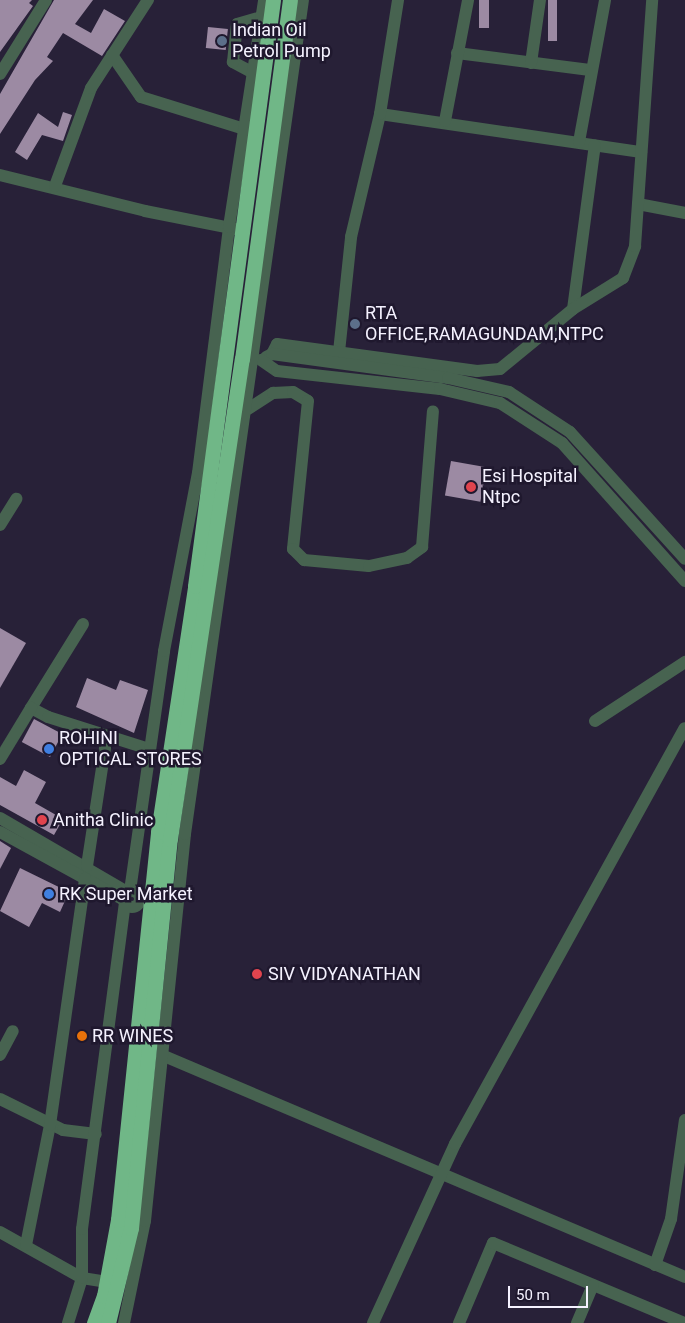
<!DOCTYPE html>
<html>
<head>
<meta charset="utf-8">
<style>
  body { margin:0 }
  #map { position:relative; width:685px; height:1323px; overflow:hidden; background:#282138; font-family:Roboto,sans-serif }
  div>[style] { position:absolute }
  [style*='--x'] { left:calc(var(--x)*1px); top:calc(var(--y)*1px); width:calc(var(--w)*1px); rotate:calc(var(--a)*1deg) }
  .building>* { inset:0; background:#9c8aa3; transform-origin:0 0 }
  .minor>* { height:12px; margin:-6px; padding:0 6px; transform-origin:6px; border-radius:6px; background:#476350 }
  .minor>.ring { margin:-6px; padding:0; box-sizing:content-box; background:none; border:12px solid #476350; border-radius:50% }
  .highway>* { height:15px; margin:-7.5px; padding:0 7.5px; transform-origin:7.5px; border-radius:7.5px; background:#70b787 }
  .dots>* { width:14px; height:14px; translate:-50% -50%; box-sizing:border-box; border:2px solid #1f182e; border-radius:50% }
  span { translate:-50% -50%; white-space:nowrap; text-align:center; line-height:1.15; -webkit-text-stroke:5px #1f182e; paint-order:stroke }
  .poi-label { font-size:18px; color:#f5f2ff }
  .left { translate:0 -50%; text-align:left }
  .scale { position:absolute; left:508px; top:1286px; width:80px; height:22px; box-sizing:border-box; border:2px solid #f5f2ff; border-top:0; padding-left:6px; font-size:15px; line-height:18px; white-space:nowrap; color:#f5f2ff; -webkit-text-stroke:4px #1f182e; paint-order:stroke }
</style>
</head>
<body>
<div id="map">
  <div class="building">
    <div style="clip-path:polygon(0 0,32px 0,29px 3px,33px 6px,0 52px)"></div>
    <div style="clip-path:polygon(54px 0,93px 0,75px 24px,91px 33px,104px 9px,125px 21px,102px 56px,63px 33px,47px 57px,53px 61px,35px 80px,0 134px,0 94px)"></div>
    <div style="left:479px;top:0;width:10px;height:28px"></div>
    <div style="left:548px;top:0;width:9px;height:41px"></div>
    <div style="left:208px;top:27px;width:20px;height:21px;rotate:6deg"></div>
    <div style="clip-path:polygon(63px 112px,72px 115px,63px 141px,42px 135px,27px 160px,15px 152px,38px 113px,58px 127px)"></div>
    <div style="left:451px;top:461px;width:36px;height:35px;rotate:10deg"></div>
    <div style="clip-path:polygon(0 628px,26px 643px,0 688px)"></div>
    <div style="clip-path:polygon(87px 678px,116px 690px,120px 680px,148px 690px,134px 733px,76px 707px)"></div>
    <div style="left:34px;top:719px;width:32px;height:26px;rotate:28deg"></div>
    <div style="clip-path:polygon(24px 770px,46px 782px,35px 803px,63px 819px,54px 835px,0 805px,0 777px,16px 786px)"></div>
    <div style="clip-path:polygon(0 841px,11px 848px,0 869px)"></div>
    <div style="clip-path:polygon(20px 868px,69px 892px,60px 912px,42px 903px,29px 927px,0 911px)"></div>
  </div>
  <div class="minor">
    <div style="--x:457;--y:53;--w:134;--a:7.3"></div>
    <div style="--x:112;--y:55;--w:51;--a:55.4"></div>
    <div style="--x:141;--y:97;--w:115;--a:17.2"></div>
    <div style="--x:531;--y:63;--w:64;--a:-81.9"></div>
    <div style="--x:0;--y:74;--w:87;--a:-58.1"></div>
    <div style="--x:261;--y:77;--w:32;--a:-152"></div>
    <div style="--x:233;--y:62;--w:38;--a:-84"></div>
    <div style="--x:237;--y:24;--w:32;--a:-16"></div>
    <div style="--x:380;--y:114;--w:264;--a:8.3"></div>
    <div style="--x:445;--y:121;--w:123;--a:-79.2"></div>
    <div style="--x:579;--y:142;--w:144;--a:-79.6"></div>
    <div style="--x:0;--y:175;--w:149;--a:13.9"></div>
    <div style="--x:145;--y:211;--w:93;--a:11.2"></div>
    <div style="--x:55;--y:186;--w:104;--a:-69.8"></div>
    <div style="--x:91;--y:88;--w:105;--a:-57.1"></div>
    <div style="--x:638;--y:204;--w:48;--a:10.8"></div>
    <div style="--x:573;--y:309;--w:165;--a:-82.4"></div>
    <div style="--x:339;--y:352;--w:116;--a:-84"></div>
    <div style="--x:351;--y:237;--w:126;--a:-76.7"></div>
    <div style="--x:380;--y:114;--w:115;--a:-81"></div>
    <div style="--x:272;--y:354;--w:11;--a:-63"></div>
    <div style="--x:277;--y:344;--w:202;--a:7.7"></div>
    <div style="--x:477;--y:371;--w:23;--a:-5"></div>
    <div style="--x:500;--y:369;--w:94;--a:-39.4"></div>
    <div style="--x:573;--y:309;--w:59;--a:-31.8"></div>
    <div style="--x:623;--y:278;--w:34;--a:-69"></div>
    <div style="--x:635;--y:246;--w:247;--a:-86"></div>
    <div style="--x:266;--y:357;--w:7;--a:-27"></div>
    <div style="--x:272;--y:354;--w:178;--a:7.8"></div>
    <div style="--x:448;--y:378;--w:63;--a:12.9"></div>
    <div style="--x:509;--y:392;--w:73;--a:33.3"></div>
    <div style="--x:570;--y:432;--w:171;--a:47.8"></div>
    <div style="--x:261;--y:360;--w:19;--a:35"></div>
    <div style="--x:277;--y:371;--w:164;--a:6.3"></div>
    <div style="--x:440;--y:389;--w:62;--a:13.1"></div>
    <div style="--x:500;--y:403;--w:74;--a:32.8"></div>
    <div style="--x:562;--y:443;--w:185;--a:48.3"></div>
    <div style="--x:248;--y:409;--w:30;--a:-33"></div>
    <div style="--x:273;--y:393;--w:20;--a:-3"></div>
    <div style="--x:293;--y:392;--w:17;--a:31"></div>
    <div style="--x:308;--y:401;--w:149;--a:95.8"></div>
    <div style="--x:293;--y:549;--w:16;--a:45"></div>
    <div style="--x:304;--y:560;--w:65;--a:5.3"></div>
    <div style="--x:369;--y:566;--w:39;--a:-12"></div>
    <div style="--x:407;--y:558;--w:19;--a:-36"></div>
    <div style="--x:422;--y:547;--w:136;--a:-85.4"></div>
    <div style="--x:0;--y:525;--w:31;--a:-58"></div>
    <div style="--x:83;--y:624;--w:99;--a:121.8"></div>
    <div style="--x:31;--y:708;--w:19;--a:28"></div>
    <div style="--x:48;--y:717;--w:106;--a:17.6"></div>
    <div style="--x:595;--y:721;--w:108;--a:-33.2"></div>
    <div style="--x:0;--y:759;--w:60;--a:-58.7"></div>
    <div style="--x:0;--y:818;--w:147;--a:30.2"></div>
    <div style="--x:0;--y:832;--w:141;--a:28.7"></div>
    <div style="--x:87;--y:866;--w:132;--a:-81.3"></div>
    <div class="ring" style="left:124px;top:891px;width:4px;height:4px"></div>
    <div style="--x:130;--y:891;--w:242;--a:-81.9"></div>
    <div style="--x:164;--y:651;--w:181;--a:-79.2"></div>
    <div style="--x:198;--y:473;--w:248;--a:-82.8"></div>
    <div style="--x:229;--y:227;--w:230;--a:-81.2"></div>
    <div style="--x:0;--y:1055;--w:27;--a:-62"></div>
    <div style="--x:164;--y:1056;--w:566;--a:22.99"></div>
    <div style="--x:0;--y:1099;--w:70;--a:26.2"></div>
    <div style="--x:63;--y:1130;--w:33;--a:7"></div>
    <div style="--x:0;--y:1232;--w:94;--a:29.3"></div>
    <div style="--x:82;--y:1278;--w:24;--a:9"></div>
    <div style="--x:26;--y:1245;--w:122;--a:-78.7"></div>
    <div style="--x:50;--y:1125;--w:249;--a:-81.9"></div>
    <div style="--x:655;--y:1265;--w:49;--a:-70.8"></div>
    <div style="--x:671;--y:1219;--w:100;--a:-82"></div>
    <div style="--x:68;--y:1323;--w:47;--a:-72.7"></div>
    <div style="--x:82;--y:1278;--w:49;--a:-90"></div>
    <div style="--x:82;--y:1229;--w:328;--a:-82.5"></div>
    <div style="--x:124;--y:1323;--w:104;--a:-78.4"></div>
    <div style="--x:145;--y:1221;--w:389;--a:-84.1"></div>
    <div style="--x:185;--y:834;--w:842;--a:-81.95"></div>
    <div style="--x:373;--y:1323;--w:197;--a:-65.4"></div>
    <div style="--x:455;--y:1144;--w:475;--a:-61.1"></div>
    <div style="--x:459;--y:1323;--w:87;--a:-67"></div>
    <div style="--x:493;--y:1243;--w:207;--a:22.7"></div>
    <div style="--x:577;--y:1323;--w:41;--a:-67.2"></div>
  </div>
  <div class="highway">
    <div style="--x:94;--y:1323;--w:29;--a:-70"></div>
    <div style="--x:104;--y:1296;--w:77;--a:-79.6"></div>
    <div style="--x:118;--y:1220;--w:390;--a:-84.1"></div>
    <div style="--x:158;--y:832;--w:249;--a:-81.4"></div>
    <div style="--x:195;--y:586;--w:591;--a:-82.42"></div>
    <div style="--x:108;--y:1323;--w:98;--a:-76.4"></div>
    <div style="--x:131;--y:1228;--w:391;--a:-84.3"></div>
    <div style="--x:170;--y:839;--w:485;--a:-81.5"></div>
    <div style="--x:242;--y:359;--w:362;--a:-82.4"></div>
  </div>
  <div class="dots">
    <div style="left:222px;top:41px;background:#5c6f8a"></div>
    <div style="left:355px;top:324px;background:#5c6f8a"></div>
    <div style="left:471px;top:487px;background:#e0444e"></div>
    <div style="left:49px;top:749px;background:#3f7fe0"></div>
    <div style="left:42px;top:820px;background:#e0444e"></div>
    <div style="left:49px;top:894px;background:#3f7fe0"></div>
    <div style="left:257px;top:974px;background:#e0444e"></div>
    <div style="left:82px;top:1036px;background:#e8710a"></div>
  </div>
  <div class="poi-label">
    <span class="left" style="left:232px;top:41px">Indian Oil<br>Petrol Pump</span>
    <span class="left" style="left:365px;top:324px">RTA<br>OFFICE,RAMAGUNDAM,NTPC</span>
    <span class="left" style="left:482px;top:487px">Esi Hospital<br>Ntpc</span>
    <span class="left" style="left:59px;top:749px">ROHINI<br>OPTICAL STORES</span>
    <span class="left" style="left:53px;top:820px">Anitha Clinic</span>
    <span class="left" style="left:59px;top:894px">RK Super Market</span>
    <span class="left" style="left:268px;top:974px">SIV VIDYANATHAN</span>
    <span class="left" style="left:92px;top:1036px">RR WINES</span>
  </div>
  <div class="scale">50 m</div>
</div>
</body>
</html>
